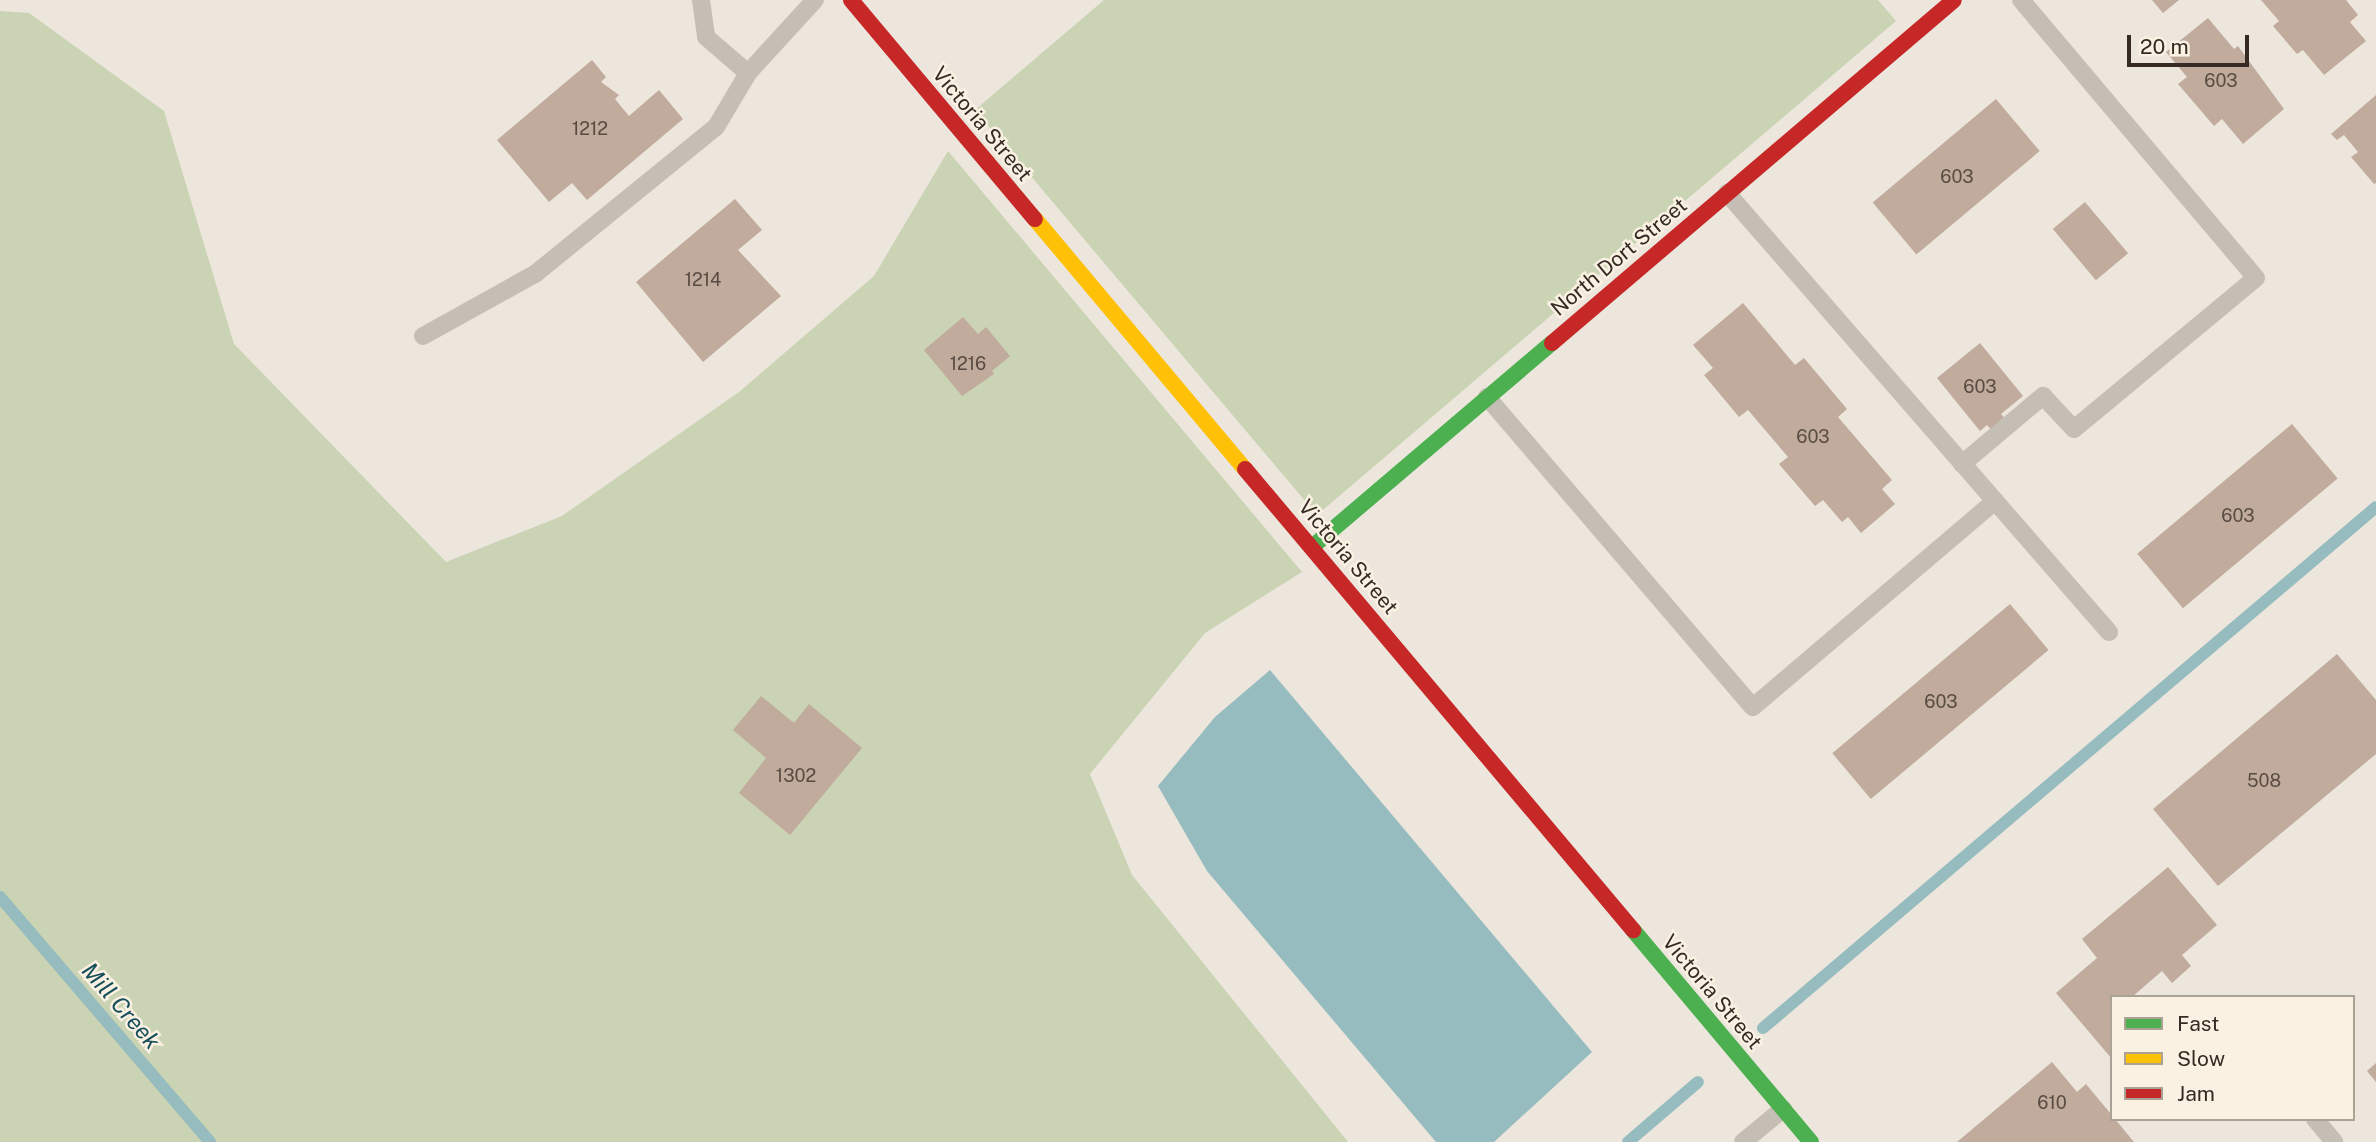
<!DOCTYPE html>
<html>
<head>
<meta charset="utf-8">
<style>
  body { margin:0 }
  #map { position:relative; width:2376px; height:1142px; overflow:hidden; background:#ece6dc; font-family:"Public Sans",sans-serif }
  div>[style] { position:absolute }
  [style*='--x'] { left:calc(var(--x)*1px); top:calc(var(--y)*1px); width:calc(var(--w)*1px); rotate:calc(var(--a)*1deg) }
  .green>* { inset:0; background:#cad3b4 }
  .water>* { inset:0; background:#97bcbf }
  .stream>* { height:12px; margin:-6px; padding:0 6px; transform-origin:6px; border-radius:6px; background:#97bcbf }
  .building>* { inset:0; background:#c1ab9c; transform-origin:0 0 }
  .lane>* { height:18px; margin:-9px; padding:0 9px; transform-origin:9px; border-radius:9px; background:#c5beb5 }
  .fast>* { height:16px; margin:-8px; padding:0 8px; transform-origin:8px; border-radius:8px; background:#4caf50 }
  .slow>* { height:16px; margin:-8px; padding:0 8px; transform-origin:8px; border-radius:8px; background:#ffc107 }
  .jam>* { height:16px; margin:-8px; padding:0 8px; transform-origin:8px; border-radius:8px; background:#c62828 }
  span { translate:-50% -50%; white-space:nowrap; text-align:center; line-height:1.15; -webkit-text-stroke:5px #faf1e2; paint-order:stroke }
  .number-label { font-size:18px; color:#584b42 }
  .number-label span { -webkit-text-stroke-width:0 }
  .street-label { font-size:21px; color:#352b24 }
  .water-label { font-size:23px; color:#164f5a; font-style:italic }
  .legend { position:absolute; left:2110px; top:995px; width:245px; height:126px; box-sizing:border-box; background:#faf1e2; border:2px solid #aba296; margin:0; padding:9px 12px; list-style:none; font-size:21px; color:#352b24 }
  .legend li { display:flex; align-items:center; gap:14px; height:35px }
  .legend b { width:35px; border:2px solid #aba296 }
  .scale { position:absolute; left:2127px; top:35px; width:122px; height:32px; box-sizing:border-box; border:4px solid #352b24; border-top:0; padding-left:9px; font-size:21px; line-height:24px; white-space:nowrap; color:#352b24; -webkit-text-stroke:5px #faf1e2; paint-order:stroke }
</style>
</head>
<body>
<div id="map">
  <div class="green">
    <div style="clip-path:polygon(1104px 0,1878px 0,1896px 21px,1317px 515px,975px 110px)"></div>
    <div style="clip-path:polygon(0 11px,29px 13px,164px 111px,234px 344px,446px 562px,562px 516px,739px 392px,874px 276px,948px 151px,1302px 572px,1205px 633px,1090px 774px,1132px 875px,1348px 1142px,0 1142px)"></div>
  </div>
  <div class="water">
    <div style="clip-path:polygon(1270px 670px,1592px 1052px,1494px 1142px,1436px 1142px,1207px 871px,1158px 786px,1215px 717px)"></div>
  </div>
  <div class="stream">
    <div style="--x:0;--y:897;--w:323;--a:49.4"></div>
    <div style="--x:1763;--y:1028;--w:804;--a:-40.36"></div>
    <div style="--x:1628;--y:1142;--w:92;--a:-40.6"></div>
  </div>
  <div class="building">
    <div style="clip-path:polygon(2152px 0,2179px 0,2163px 13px)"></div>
    <div style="clip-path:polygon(2261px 0,2346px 0,2358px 15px,2350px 22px,2366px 41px,2324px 75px,2303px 50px,2297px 54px,2273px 26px,2279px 21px)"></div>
    <div style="clip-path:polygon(2208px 18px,2234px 49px,2238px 46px,2284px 109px,2243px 144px,2222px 119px,2214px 126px,2178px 84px,2187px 77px,2166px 52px)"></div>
    <div style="clip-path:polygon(592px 60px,606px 77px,601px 82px,619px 95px,615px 99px,629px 116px,659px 90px,683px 119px,587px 200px,572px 183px,549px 202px,497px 140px)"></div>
    <div style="clip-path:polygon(2376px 95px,2376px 183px,2374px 184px,2351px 157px,2358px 152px,2344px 135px,2337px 140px,2331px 134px)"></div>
    <div style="left:1996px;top:99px;width:68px;height:161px;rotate:50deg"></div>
    <div style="clip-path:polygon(735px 199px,762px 230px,738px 250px,781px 296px,703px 362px,636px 282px)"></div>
    <div style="left:2085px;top:202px;width:67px;height:42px;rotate:50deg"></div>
    <div style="clip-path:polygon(1743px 303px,1795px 365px,1804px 358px,1847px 409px,1838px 417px,1892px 480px,1882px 489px,1895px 504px,1861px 533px,1848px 517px,1842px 522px,1823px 500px,1815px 506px,1779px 464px,1788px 457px,1748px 410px,1739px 417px,1704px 375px,1713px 368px,1693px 345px)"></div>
    <div style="clip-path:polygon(963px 317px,978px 334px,986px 327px,1010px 356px,992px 371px,994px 374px,962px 396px,924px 350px)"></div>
    <div style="clip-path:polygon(1980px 343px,2023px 396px,2001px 414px,2007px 421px,1993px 432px,1987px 425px,1980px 431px,1937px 378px)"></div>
    <div style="left:2292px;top:424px;width:71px;height:202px;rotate:50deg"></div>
    <div style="left:2010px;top:604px;width:60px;height:232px;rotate:50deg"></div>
    <div style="clip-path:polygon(2337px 654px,2376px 700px,2376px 754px,2218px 886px,2153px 809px)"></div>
    <div style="clip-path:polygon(761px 696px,794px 723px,809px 704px,862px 748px,790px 835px,739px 793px,766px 758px,733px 730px)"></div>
    <div style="clip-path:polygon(2168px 867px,2217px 925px,2182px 955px,2191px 966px,2172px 983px,2162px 971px,2132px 997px,2112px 997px,2112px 1059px,2056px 993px,2097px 958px,2082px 939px)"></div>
    <div style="clip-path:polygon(2052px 1062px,2077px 1092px,2086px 1084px,2134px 1142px,1957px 1142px)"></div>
    <div style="clip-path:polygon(2376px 1063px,2376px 1082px,2367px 1071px)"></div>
  </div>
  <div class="lane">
    <div style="--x:701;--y:0;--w:37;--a:82"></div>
    <div style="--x:706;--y:37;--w:55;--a:40.6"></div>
    <div style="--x:1727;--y:193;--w:582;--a:48.97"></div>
    <div style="--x:423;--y:336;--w:128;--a:-29"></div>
    <div style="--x:535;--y:274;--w:233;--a:-39.1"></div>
    <div style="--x:716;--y:127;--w:63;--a:-59.3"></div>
    <div style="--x:748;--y:73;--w:99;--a:-47.5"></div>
    <div style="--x:1487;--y:397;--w:408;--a:49.4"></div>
    <div style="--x:1753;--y:707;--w:318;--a:-40.4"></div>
    <div style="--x:1962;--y:464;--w:106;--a:-40"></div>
    <div style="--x:2043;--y:396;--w:45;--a:46.8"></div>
    <div style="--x:2074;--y:429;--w:236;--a:-39.7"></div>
    <div style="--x:2256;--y:278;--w:364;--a:-130.2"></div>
    <div style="--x:2315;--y:1119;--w:30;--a:50"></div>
    <div style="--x:1743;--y:1142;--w:52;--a:-39.5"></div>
  </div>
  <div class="fast">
    <div style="--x:1312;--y:547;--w:315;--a:-40.4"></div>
    <div style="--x:1633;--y:930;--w:277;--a:50"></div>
  </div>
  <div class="slow">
    <div style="--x:1035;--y:219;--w:326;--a:50"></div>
  </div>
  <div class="jam">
    <div style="--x:851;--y:0;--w:286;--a:50"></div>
    <div style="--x:1552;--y:343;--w:528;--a:-40.47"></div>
    <div style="--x:1245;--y:469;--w:603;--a:49.91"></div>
  </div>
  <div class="number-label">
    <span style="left:2221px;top:81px">603</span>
    <span style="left:590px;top:129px">1212</span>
    <span style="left:1957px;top:177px">603</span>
    <span style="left:703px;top:280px">1214</span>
    <span style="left:968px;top:364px">1216</span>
    <span style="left:1980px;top:387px">603</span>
    <span style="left:1813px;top:437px">603</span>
    <span style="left:2238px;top:516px">603</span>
    <span style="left:1941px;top:702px">603</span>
    <span style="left:796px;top:776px">1302</span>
    <span style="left:2264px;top:781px">508</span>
    <span style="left:2052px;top:1103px">610</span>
  </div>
  <div class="street-label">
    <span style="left:982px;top:124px;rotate:50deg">Victoria Street</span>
    <span style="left:1619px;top:257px;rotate:-40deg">North Dort Street</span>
    <span style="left:1348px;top:557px;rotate:50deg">Victoria Street</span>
    <span style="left:1712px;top:992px;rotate:50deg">Victoria Street</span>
  </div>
  <div class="water-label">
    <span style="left:121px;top:1006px;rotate:49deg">Mill Creek</span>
  </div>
  <ul class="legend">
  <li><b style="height:9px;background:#4caf50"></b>Fast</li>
  <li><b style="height:9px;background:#ffc107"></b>Slow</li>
  <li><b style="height:9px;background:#c62828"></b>Jam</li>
  </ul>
  <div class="scale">20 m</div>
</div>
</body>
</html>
